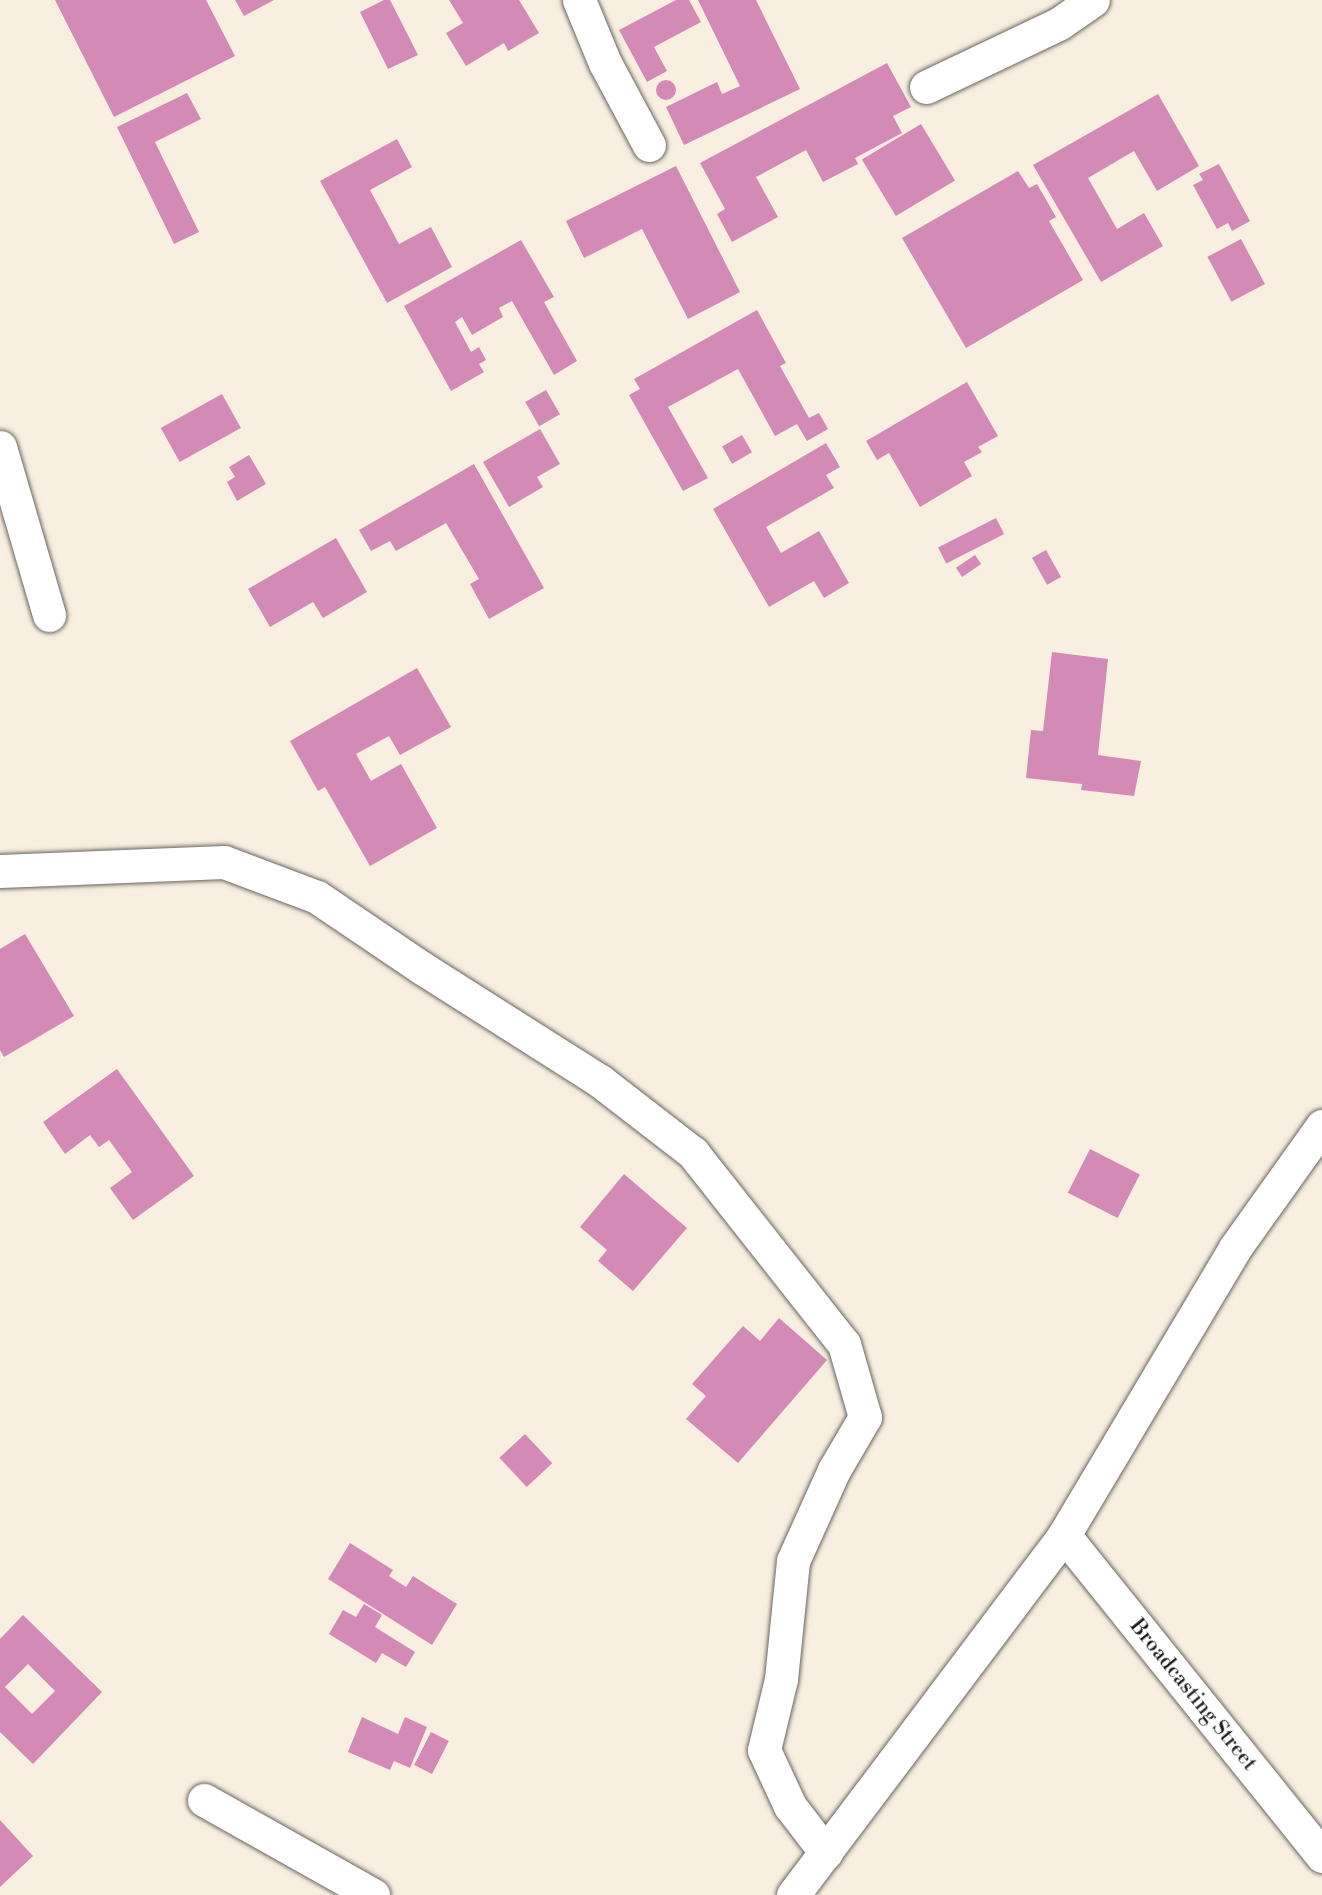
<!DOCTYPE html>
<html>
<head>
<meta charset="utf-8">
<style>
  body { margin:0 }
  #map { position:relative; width:1322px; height:1895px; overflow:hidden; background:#f9efe0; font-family:"Libre Bodoni",serif }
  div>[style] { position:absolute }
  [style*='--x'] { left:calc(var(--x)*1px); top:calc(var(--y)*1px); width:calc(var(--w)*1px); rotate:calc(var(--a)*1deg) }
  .building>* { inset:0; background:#d38ab6; transform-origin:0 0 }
  .round { border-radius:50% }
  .roads { filter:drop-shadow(0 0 2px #696661) drop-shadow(0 0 2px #696661) }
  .minor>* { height:33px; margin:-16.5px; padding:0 16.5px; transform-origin:16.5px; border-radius:16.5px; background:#fff }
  span { translate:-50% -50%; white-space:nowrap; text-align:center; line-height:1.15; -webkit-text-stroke:5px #fff; paint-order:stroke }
  .street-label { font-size:21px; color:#1c1c1c }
</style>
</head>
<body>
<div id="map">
  <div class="building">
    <div style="clip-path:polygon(55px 0,206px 0,235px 56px,114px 117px)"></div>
    <div style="clip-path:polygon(235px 0,274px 0,244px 16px)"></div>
    <div style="clip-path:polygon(384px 0,390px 0,418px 55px,388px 69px,360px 12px)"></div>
    <div style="clip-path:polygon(449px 0,519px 0,539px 33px,508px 51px,504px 43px,466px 66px,446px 33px,463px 23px)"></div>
    <div style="clip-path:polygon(676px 0,689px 0,701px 22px,654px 47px,667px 71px,647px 82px,619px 30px)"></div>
    <div style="clip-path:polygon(698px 0,756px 0,800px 89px,684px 145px,666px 107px,717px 82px,722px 94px,740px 86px)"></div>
    <div style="clip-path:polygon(887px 63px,911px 107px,893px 116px,902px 133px,855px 158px,858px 164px,823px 182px,806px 150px,756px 177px,778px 217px,732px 242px,717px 214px,725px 209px,700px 163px)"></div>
    <div class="round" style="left:656px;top:80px;width:20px;height:20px"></div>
    <div style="clip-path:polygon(187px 93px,201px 119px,155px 142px,199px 232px,174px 244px,117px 127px)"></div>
    <div style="clip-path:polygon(1158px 94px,1199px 166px,1157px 191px,1134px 151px,1088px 178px,1117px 229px,1144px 213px,1163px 246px,1101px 282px,1033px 165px)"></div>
    <div style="left:921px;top:124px;width:66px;height:69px;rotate:59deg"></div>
    <div style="clip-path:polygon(397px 139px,412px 167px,370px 190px,399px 244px,431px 227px,452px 267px,387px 303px,320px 181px)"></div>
    <div style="clip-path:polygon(1219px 164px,1250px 221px,1232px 231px,1228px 223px,1217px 229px,1193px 185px,1203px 180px,1199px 174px)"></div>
    <div style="clip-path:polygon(676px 166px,740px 292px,688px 319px,642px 229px,584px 258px,566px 221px)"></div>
    <div style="clip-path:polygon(1018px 171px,1029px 188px,1037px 184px,1056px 217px,1049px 221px,1083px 280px,966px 348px,902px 238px)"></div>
    <div style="left:1241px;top:239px;width:51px;height:38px;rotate:62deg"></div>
    <div style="clip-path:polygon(521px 240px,554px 297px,544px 302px,577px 361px,554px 375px,512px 301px,499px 308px,503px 317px,472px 335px,462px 317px,455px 322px,471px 352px,479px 347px,486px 360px,479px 364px,484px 372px,451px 391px,404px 306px)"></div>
    <div style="clip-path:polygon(757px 310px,786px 363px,780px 366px,809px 418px,819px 413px,828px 429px,807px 441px,797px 424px,775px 436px,738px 369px,668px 407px,708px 478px,683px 491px,629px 395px,640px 389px,634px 379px)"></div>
    <div style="clip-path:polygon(967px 382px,998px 436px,978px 447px,982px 452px,964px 462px,972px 476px,920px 507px,889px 453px,877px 460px,866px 441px)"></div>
    <div style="left:546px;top:390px;width:28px;height:24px;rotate:60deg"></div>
    <div style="left:222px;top:394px;width:39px;height:70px;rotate:61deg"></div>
    <div style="clip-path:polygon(540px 429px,560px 464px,537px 477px,543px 487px,509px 507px,483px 462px)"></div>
    <div style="left:742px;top:435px;width:20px;height:23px;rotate:60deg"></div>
    <div style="clip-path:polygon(826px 443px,840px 467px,826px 475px,834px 488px,766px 527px,781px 553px,819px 531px,849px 583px,824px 598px,814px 581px,769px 607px,713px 509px)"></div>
    <div style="clip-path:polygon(249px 455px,266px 484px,237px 501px,227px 482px,235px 477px,229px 467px)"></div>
    <div style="clip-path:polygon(474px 464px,544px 588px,489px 619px,470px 584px,479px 579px,446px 523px,396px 551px,390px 541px,371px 551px,359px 530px)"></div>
    <div style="left:996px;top:518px;width:18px;height:65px;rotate:63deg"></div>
    <div style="clip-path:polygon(336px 538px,367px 592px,323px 618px,313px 602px,270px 627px,248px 589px)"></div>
    <div style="left:1046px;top:550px;width:31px;height:16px;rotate:61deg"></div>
    <div style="left:975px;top:555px;width:11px;height:23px;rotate:56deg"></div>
    <div style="clip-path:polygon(1052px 652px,1108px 659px,1098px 755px,1141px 761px,1134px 796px,1081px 790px,1082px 784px,1026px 778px,1031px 730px,1043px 731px)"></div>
    <div style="clip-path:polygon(417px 668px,451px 727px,400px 755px,389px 736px,356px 754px,371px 781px,401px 764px,437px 828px,370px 866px,325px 787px,318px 791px,290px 741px)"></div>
    <div style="clip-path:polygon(25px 934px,74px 1016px,4px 1057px,0 1050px,0 949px)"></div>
    <div style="clip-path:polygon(117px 1069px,194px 1176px,133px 1220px,110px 1188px,132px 1172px,109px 1140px,99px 1147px,90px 1135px,65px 1154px,43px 1122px)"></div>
    <div style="left:1090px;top:1149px;width:56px;height:49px;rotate:27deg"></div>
    <div style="clip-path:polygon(624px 1174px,687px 1228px,633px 1291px,598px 1261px,607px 1250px,580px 1227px)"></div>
    <div style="clip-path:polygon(779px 1318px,827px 1360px,738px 1463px,686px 1419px,706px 1396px,692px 1384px,743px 1326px,760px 1341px)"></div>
    <div style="left:525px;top:1434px;width:40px;height:35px;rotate:47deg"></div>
    <div style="clip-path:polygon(350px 1543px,393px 1570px,389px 1576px,406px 1587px,413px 1576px,457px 1604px,432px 1645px,328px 1579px)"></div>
    <div style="clip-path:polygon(364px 1604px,382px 1615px,375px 1627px,415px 1652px,406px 1667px,382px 1653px,376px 1663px,329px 1634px,343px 1610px,356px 1617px)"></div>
    <div style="clip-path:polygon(evenodd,23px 1615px,102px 1692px,33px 1764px,0 1732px,0 1639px,23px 1615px,28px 1664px,55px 1691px,32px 1714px,5px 1687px,28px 1664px)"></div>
    <div style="clip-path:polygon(362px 1717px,398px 1734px,405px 1717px,427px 1727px,410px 1768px,394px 1761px,390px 1770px,348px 1752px)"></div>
    <div style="left:431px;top:1732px;width:20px;height:37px;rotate:27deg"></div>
    <div style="clip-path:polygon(0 1820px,33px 1856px,0 1887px)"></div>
  </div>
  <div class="roads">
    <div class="minor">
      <div style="--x:579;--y:0;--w:68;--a:67.6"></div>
      <div style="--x:605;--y:63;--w:93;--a:61.8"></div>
      <div style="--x:926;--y:87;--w:148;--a:-25.5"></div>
      <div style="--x:1060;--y:23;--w:40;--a:-34.9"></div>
      <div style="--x:0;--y:447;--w:175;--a:73.7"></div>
      <div style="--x:0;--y:871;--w:224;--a:-2.3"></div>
      <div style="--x:224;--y:862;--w:99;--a:20.6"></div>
      <div style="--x:317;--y:897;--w:127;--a:34.1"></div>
      <div style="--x:422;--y:968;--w:211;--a:32.4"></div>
      <div style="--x:600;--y:1081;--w:118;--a:37.7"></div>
      <div style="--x:693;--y:1153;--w:243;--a:51.7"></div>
      <div style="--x:844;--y:1344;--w:76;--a:74"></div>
      <div style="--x:865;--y:1417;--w:61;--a:120.3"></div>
      <div style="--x:834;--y:1470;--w:100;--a:114.3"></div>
      <div style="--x:793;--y:1561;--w:119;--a:95.8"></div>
      <div style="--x:781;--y:1679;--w:73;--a:103.5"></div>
      <div style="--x:764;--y:1750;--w:62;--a:65.1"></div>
      <div style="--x:790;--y:1806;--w:59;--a:52.5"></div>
      <div style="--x:1064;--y:1535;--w:412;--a:51.2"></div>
      <div style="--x:204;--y:1800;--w:194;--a:29.3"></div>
      <div style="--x:793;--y:1895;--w:451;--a:-53"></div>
      <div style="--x:1064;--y:1535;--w:334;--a:-59.2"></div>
      <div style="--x:1235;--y:1248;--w:150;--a:-54.5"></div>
    </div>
  </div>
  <div class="street-label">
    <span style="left:1193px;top:1695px;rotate:51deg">Broadcasting Street</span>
  </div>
</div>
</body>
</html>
